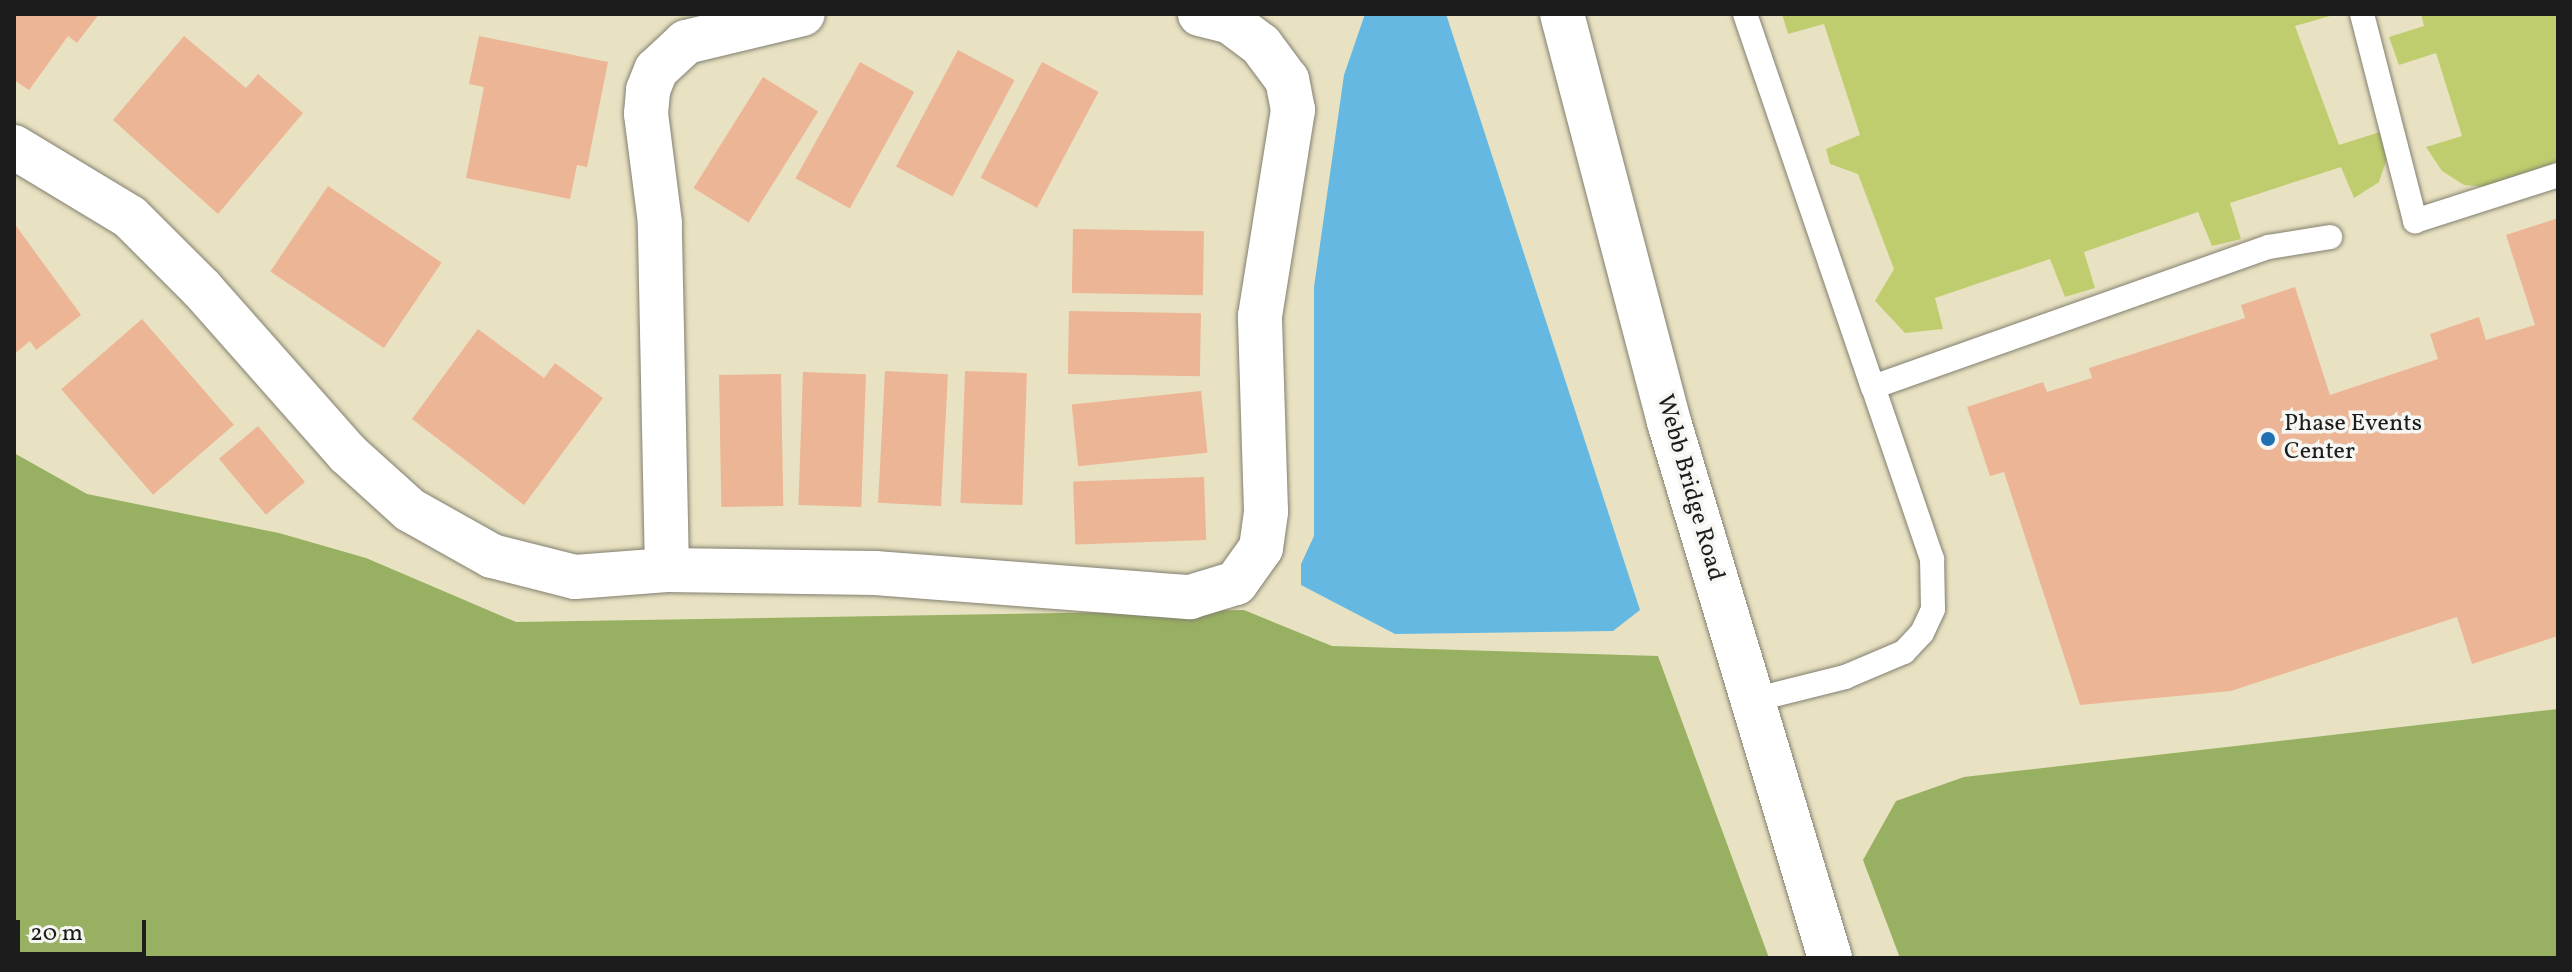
<!DOCTYPE html>
<html>
<head>
<meta charset="utf-8">
<style>
  body { margin:0 }
  #map { position:relative; width:2572px; height:972px; overflow:hidden; background:#e8e2c2; font-family:Vollkorn,serif }
  div>[style] { position:absolute }
  [style*='--x'] { left:calc(var(--x)*1px); top:calc(var(--y)*1px); width:calc(var(--w)*1px); rotate:calc(var(--a)*1deg) }
  .green>* { inset:0; background:#c0cd6f }
  .forest>* { inset:0; background:#98b062 }
  .water>* { inset:0; background:#65b8e1 }
  .building>* { inset:0; background:#ecb596; transform-origin:0 0 }
  .roads { filter:drop-shadow(0 0 2px #827f6f) drop-shadow(0 0 2px #827f6f) }
  .service>* { height:24px; margin:-12px; padding:0 12px; transform-origin:12px; border-radius:12px; background:#fff }
  .minor>* { height:44px; margin:-22px; padding:0 22px; transform-origin:22px; border-radius:22px; background:#fff }
  .tertiary>* { height:44px; margin:-22px; padding:0 22px; transform-origin:22px; border-radius:22px; background:#fff }
  .dots>* { width:22px; height:22px; translate:-50% -50%; box-sizing:border-box; border:4px solid #f6f6f2; border-radius:50% }
  span { translate:-50% -50%; white-space:nowrap; text-align:center; line-height:1.15; -webkit-text-stroke:7px #f6f6f2; paint-order:stroke }
  .poi-label { font-size:24px; color:#1c1c1c }
  .left { translate:0 -50%; text-align:left }
  .street-label { font-size:24px; color:#1c1c1c }
  .frame { position:absolute; inset:0; border:16px solid #1c1c1c; pointer-events:none }
  .scale { position:absolute; left:16px; top:920px; width:130px; height:36px; box-sizing:border-box; border:4px solid #1c1c1c; border-top:0; padding-left:10px; font-size:24px; line-height:28px; white-space:nowrap; color:#1c1c1c; -webkit-text-stroke:6px #f6f6f2; paint-order:stroke }
</style>
</head>
<body>
<div id="map">
  <div class="green">
    <div style="clip-path:polygon(1782px 14px,2337px 14px,2295px 26px,2339px 145px,2380px 132px,2388px 155px,2379px 182px,2354px 198px,2341px 167px,2230px 203px,2241px 239px,2212px 246px,2198px 212px,2084px 252px,2095px 288px,2065px 297px,2050px 259px,1935px 298px,1943px 329px,1905px 333px,1875px 301px,1894px 269px,1858px 174px,1830px 164px,1826px 149px,1860px 135px,1824px 24px,1788px 34px)"></div>
    <div style="clip-path:polygon(2421px 14px,2558px 14px,2558px 161px,2488px 187px,2464px 185px,2442px 171px,2426px 147px,2462px 136px,2436px 53px,2399px 65px,2389px 37px,2424px 26px)"></div>
  </div>
  <div class="forest">
    <div style="clip-path:polygon(14px 453px,87px 494px,279px 533px,366px 558px,516px 622px,1244px 610px,1332px 646px,1658px 656px,1769px 958px,14px 958px)"></div>
    <div style="clip-path:polygon(2558px 709px,2558px 958px,1900px 958px,1863px 860px,1896px 801px,1964px 777px)"></div>
  </div>
  <div class="water">
    <div style="clip-path:polygon(1365px 14px,1446px 14px,1640px 610px,1613px 631px,1395px 634px,1301px 585px,1301px 564px,1314px 536px,1314px 287px,1344px 75px)"></div>
  </div>
  <div class="building">
    <div style="clip-path:polygon(14px 14px,99px 14px,77px 43px,68px 36px,29px 90px,14px 80px)"></div>
    <div style="clip-path:polygon(184px 36px,246px 88px,258px 74px,303px 113px,218px 214px,113px 120px)"></div>
    <div style="clip-path:polygon(479px 36px,608px 62px,587px 167px,577px 165px,570px 199px,466px 178px,484px 87px,469px 84px)"></div>
    <div style="left:958px;top:50px;width:64px;height:132px;rotate:28deg"></div>
    <div style="left:860px;top:62px;width:62px;height:133px;rotate:29deg"></div>
    <div style="left:1042px;top:62px;width:64px;height:131px;rotate:28deg"></div>
    <div style="left:763px;top:77px;width:65px;height:131px;rotate:32deg"></div>
    <div style="left:328px;top:186px;width:137px;height:103px;rotate:34deg"></div>
    <div style="clip-path:polygon(2558px 218px,2558px 636px,2472px 664px,2457px 617px,2231px 691px,2080px 705px,2004px 472px,1990px 476px,1967px 407px,2043px 382px,2047px 392px,2092px 378px,2089px 368px,2245px 318px,2241px 305px,2295px 287px,2330px 395px,2438px 359px,2430px 334px,2479px 317px,2486px 340px,2535px 325px,2506px 235px)"></div>
    <div style="clip-path:polygon(14px 223px,81px 315px,36px 350px,30px 341px,14px 354px)"></div>
    <div style="left:1073px;top:229px;width:131px;height:64px;rotate:1deg"></div>
    <div style="left:1069px;top:311px;width:132px;height:63px;rotate:1deg"></div>
    <div style="left:142px;top:319px;width:140px;height:107px;rotate:49deg"></div>
    <div style="clip-path:polygon(478px 329px,544px 378px,555px 363px,603px 398px,524px 505px,412px 419px)"></div>
    <div style="left:885px;top:371px;width:63px;height:132px;rotate:3deg"></div>
    <div style="left:965px;top:371px;width:62px;height:132px;rotate:2deg"></div>
    <div style="left:803px;top:372px;width:63px;height:133px;rotate:2deg"></div>
    <div style="left:781px;top:374px;width:132px;height:62px;rotate:89deg"></div>
    <div style="left:1201px;top:391px;width:62px;height:130px;rotate:84deg"></div>
    <div style="left:258px;top:426px;width:73px;height:51px;rotate:50deg"></div>
    <div style="left:1204px;top:477px;width:63px;height:131px;rotate:88deg"></div>
  </div>
  <div class="roads">
    <div class="service">
      <div style="--x:1745;--y:14;--w:394;--a:71.1"></div>
      <div style="--x:2362;--y:14;--w:214;--a:75.6"></div>
      <div style="--x:2415;--y:221;--w:150;--a:-17.8"></div>
      <div style="--x:1753;--y:700;--w:95;--a:-14"></div>
      <div style="--x:1845;--y:677;--w:64;--a:-23"></div>
      <div style="--x:1904;--y:652;--w:26;--a:-47"></div>
      <div style="--x:1922;--y:633;--w:26;--a:-65"></div>
      <div style="--x:1933;--y:609;--w:50;--a:-91.1"></div>
      <div style="--x:1932;--y:559;--w:182;--a:-108.9"></div>
      <div style="--x:1873;--y:387;--w:420;--a:-19.5"></div>
      <div style="--x:2269;--y:247;--w:62;--a:-9.3"></div>
    </div>
    <div class="minor">
      <div style="--x:14;--y:147;--w:135;--a:31.1"></div>
      <div style="--x:130;--y:217;--w:102;--a:45"></div>
      <div style="--x:202;--y:289;--w:220;--a:48.5"></div>
      <div style="--x:348;--y:454;--w:84;--a:42.1"></div>
      <div style="--x:410;--y:510;--w:94;--a:29.3"></div>
      <div style="--x:492;--y:556;--w:86;--a:14.2"></div>
      <div style="--x:575;--y:577;--w:92;--a:-4.4"></div>
      <div style="--x:667;--y:570;--w:208;--a:0.8"></div>
      <div style="--x:875;--y:573;--w:316;--a:4.4"></div>
      <div style="--x:1190;--y:597;--w:48;--a:-16.9"></div>
      <div style="--x:1236;--y:583;--w:43;--a:-54.5"></div>
      <div style="--x:1261;--y:548;--w:37;--a:-82"></div>
      <div style="--x:1266;--y:511;--w:195;--a:-91.8"></div>
      <div style="--x:1260;--y:316;--w:209;--a:-80.9"></div>
      <div style="--x:1293;--y:110;--w:31;--a:-101"></div>
      <div style="--x:1287;--y:80;--w:44;--a:-126.6"></div>
      <div style="--x:1261;--y:45;--w:38;--a:-143"></div>
      <div style="--x:1231;--y:22;--w:32;--a:-166"></div>
      <div style="--x:667;--y:570;--w:347;--a:-91.2"></div>
      <div style="--x:660;--y:223;--w:110;--a:-97.3"></div>
      <div style="--x:646;--y:114;--w:24;--a:-85"></div>
      <div style="--x:648;--y:90;--w:22;--a:-68"></div>
      <div style="--x:656;--y:70;--w:41;--a:-43"></div>
      <div style="--x:686;--y:42;--w:120;--a:-13.5"></div>
    </div>
    <div class="tertiary">
      <div style="--x:1562;--y:14;--w:422;--a:75.3"></div>
      <div style="--x:1669;--y:422;--w:560;--a:73.28"></div>
    </div>
  </div>
  <div class="dots">
    <div style="left:2268px;top:439px;background:#1f6fb2"></div>
  </div>
  <div class="poi-label">
    <span class="left" style="left:2284px;top:439px">Phase Events<br>Center</span>
  </div>
  <div class="street-label">
    <span style="left:1689px;top:488px;rotate:74deg">Webb Bridge Road</span>
  </div>
  <div class="frame"></div>
  <div class="scale">20 m</div>
</div>
</body>
</html>
